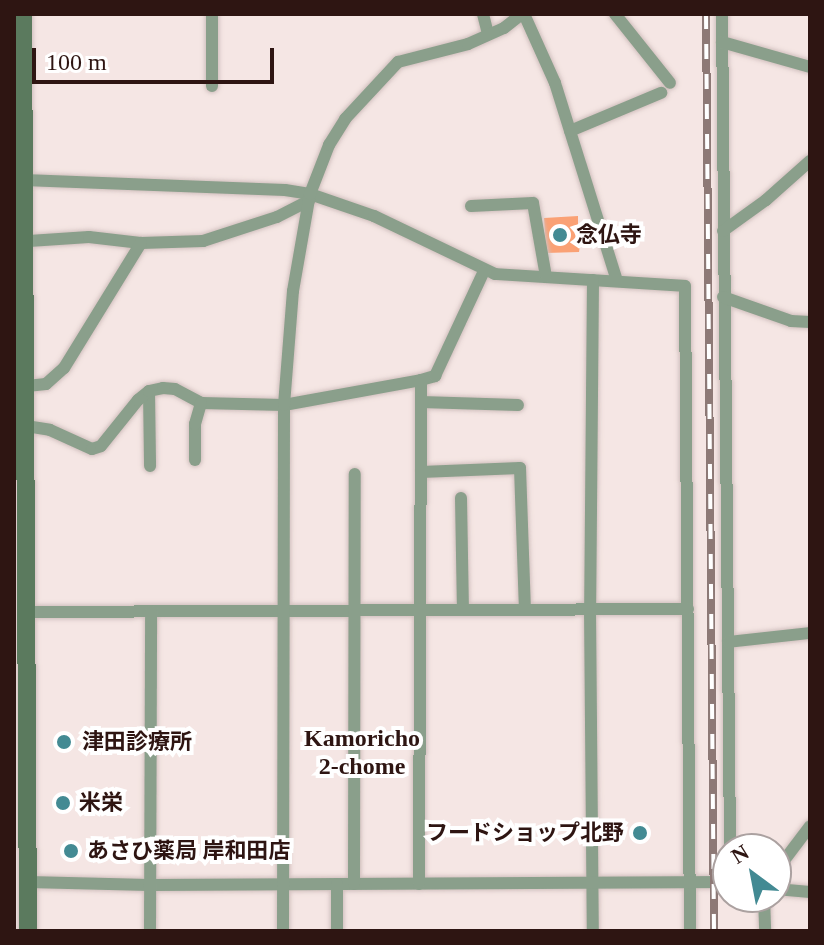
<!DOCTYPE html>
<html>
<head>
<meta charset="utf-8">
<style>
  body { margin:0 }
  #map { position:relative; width:824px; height:945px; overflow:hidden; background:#f5e6e4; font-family:"Times New Roman","Noto Sans JP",serif }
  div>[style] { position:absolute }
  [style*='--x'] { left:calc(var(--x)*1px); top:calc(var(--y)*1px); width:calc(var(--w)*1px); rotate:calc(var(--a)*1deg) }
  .building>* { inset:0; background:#faa175 }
  .roads { filter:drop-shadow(0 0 2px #d1c0be) drop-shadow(0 0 2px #d1c0be) }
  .minor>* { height:12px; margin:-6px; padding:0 6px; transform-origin:6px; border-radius:6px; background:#8a9f8b }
  .secondary>* { height:18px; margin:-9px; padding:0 9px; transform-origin:9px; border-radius:9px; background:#5b7a5e }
  .rail>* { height:8px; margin-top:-4px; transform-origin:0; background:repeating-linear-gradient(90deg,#fff 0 15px,#8d7976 0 30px); box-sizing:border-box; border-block:2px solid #8d7976 }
  .dots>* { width:22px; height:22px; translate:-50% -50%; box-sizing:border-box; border:4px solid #fff; border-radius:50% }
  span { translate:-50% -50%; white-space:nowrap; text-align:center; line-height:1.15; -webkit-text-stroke:8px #fff; paint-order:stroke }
  .poi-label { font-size:22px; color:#2e1512; font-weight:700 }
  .left { translate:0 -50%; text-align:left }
  .right { translate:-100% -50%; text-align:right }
  .neighbourhood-label { font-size:24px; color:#2e1512; font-weight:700 }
  .frame { position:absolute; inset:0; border:16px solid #2e1512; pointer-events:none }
  .north { position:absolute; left:712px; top:833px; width:80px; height:80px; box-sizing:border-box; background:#fff; border:2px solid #aba1a0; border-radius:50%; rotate:328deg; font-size:22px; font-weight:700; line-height:32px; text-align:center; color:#2e1512 }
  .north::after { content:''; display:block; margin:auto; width:28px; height:36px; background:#438a93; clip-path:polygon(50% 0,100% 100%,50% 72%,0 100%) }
  .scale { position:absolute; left:32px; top:48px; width:242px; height:36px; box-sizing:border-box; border:4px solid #2e1512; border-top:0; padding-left:10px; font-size:24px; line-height:28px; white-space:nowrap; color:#2e1512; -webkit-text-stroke:6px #fff; paint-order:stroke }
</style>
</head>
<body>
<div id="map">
  <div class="building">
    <div style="clip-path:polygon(578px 216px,578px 227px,583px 226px,579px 252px,546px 253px,544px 218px)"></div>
  </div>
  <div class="roads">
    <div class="minor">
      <div style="--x:212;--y:14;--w:72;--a:90"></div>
      <div style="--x:483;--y:14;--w:21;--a:76"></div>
      <div style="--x:524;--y:14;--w:76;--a:65.8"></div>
      <div style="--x:555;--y:83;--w:207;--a:72.6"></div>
      <div style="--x:615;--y:14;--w:88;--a:51.4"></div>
      <div style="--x:722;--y:14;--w:835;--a:89.45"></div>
      <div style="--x:722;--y:42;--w:91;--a:15.9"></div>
      <div style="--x:570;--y:131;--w:99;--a:-22.7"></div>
      <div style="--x:24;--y:180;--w:261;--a:2.2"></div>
      <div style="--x:285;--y:190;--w:25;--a:9"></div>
      <div style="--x:310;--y:194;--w:68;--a:19"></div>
      <div style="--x:374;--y:216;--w:134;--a:25.6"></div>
      <div style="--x:495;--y:274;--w:190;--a:3.6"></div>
      <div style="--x:685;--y:286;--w:645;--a:89.56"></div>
      <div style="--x:471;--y:206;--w:62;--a:-2.8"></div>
      <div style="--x:533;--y:203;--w:75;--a:80"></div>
      <div style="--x:723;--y:231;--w:53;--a:-35.8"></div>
      <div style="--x:766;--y:200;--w:59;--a:-41.6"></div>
      <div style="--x:14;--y:242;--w:75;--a:-3.8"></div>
      <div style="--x:89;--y:237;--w:52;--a:6.6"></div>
      <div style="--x:141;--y:243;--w:62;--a:-1.8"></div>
      <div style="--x:203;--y:241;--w:78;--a:-18"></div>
      <div style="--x:277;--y:217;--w:36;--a:-27"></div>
      <div style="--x:593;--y:280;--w:329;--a:90.5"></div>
      <div style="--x:590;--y:609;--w:322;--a:89.5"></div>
      <div style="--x:723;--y:297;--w:72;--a:19.4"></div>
      <div style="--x:791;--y:321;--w:19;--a:3"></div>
      <div style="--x:27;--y:386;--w:19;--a:-6"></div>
      <div style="--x:46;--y:384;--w:24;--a:-42"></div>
      <div style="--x:64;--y:368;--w:147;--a:-58.4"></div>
      <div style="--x:149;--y:391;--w:75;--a:89.2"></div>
      <div style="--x:421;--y:402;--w:97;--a:1.8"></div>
      <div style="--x:26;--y:426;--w:24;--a:9"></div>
      <div style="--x:50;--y:430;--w:46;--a:24.3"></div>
      <div style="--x:92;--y:449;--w:9;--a:-18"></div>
      <div style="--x:101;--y:446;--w:59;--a:-51.2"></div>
      <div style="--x:138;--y:400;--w:14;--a:-39"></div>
      <div style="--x:149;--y:391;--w:14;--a:-12"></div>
      <div style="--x:163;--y:388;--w:12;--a:5"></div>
      <div style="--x:175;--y:389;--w:30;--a:28"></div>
      <div style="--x:201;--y:403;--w:83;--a:1.4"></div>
      <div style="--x:284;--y:405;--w:139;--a:-10.3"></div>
      <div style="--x:421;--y:380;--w:15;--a:-16"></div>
      <div style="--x:435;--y:376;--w:116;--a:-65"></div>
      <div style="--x:195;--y:460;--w:36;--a:-90"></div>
      <div style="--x:195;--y:424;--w:22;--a:-74"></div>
      <div style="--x:421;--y:472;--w:99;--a:-2.3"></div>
      <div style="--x:520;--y:468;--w:142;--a:88"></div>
      <div style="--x:461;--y:498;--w:112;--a:89"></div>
      <div style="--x:26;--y:612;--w:662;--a:-0.26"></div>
      <div style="--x:728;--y:642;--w:82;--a:-6.3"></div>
      <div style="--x:776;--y:871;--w:56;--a:-52.9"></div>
      <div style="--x:28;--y:882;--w:121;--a:1.4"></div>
      <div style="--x:149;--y:885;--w:579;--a:-0.3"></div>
      <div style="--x:337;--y:884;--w:47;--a:90"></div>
      <div style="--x:354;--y:884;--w:410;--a:-89.9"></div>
      <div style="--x:419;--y:884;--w:504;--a:-89.77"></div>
      <div style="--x:776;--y:889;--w:34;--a:5"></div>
      <div style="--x:764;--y:897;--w:34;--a:88"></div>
      <div style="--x:150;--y:931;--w:320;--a:-89.8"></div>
      <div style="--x:283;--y:931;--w:526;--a:-89.89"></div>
      <div style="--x:284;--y:405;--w:114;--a:-85.5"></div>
      <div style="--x:293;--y:291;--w:98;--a:-80.1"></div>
      <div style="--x:310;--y:194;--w:53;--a:-68.8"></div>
      <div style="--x:329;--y:145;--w:31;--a:-58"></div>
      <div style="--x:345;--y:119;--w:78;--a:-47.1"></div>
      <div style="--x:398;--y:62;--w:72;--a:-14.4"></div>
      <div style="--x:468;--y:44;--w:39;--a:-24"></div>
      <div style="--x:504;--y:28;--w:23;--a:-38"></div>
    </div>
    <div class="secondary">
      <div style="--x:23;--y:14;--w:917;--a:89.69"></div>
    </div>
  </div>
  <div class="rail">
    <div style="--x:706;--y:14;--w:917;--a:89.5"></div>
  </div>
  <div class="dots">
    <div style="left:560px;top:235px;background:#438a93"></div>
    <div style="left:64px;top:742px;background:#438a93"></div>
    <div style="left:63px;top:803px;background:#438a93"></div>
    <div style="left:640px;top:833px;background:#438a93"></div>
    <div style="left:71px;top:851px;background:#438a93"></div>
  </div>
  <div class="poi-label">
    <span class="left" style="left:576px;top:235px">念仏寺</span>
    <span class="left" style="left:82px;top:742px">津田診療所</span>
    <span class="left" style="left:79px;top:803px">米栄</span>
    <span class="right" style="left:624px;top:833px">フードショップ北野</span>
    <span class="left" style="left:87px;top:851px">あさひ薬局 岸和田店</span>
  </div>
  <div class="neighbourhood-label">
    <span style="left:362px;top:753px">Kamoricho<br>2-chome</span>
  </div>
  <div class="frame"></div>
  <div class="north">N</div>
  <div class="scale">100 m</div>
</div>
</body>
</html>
